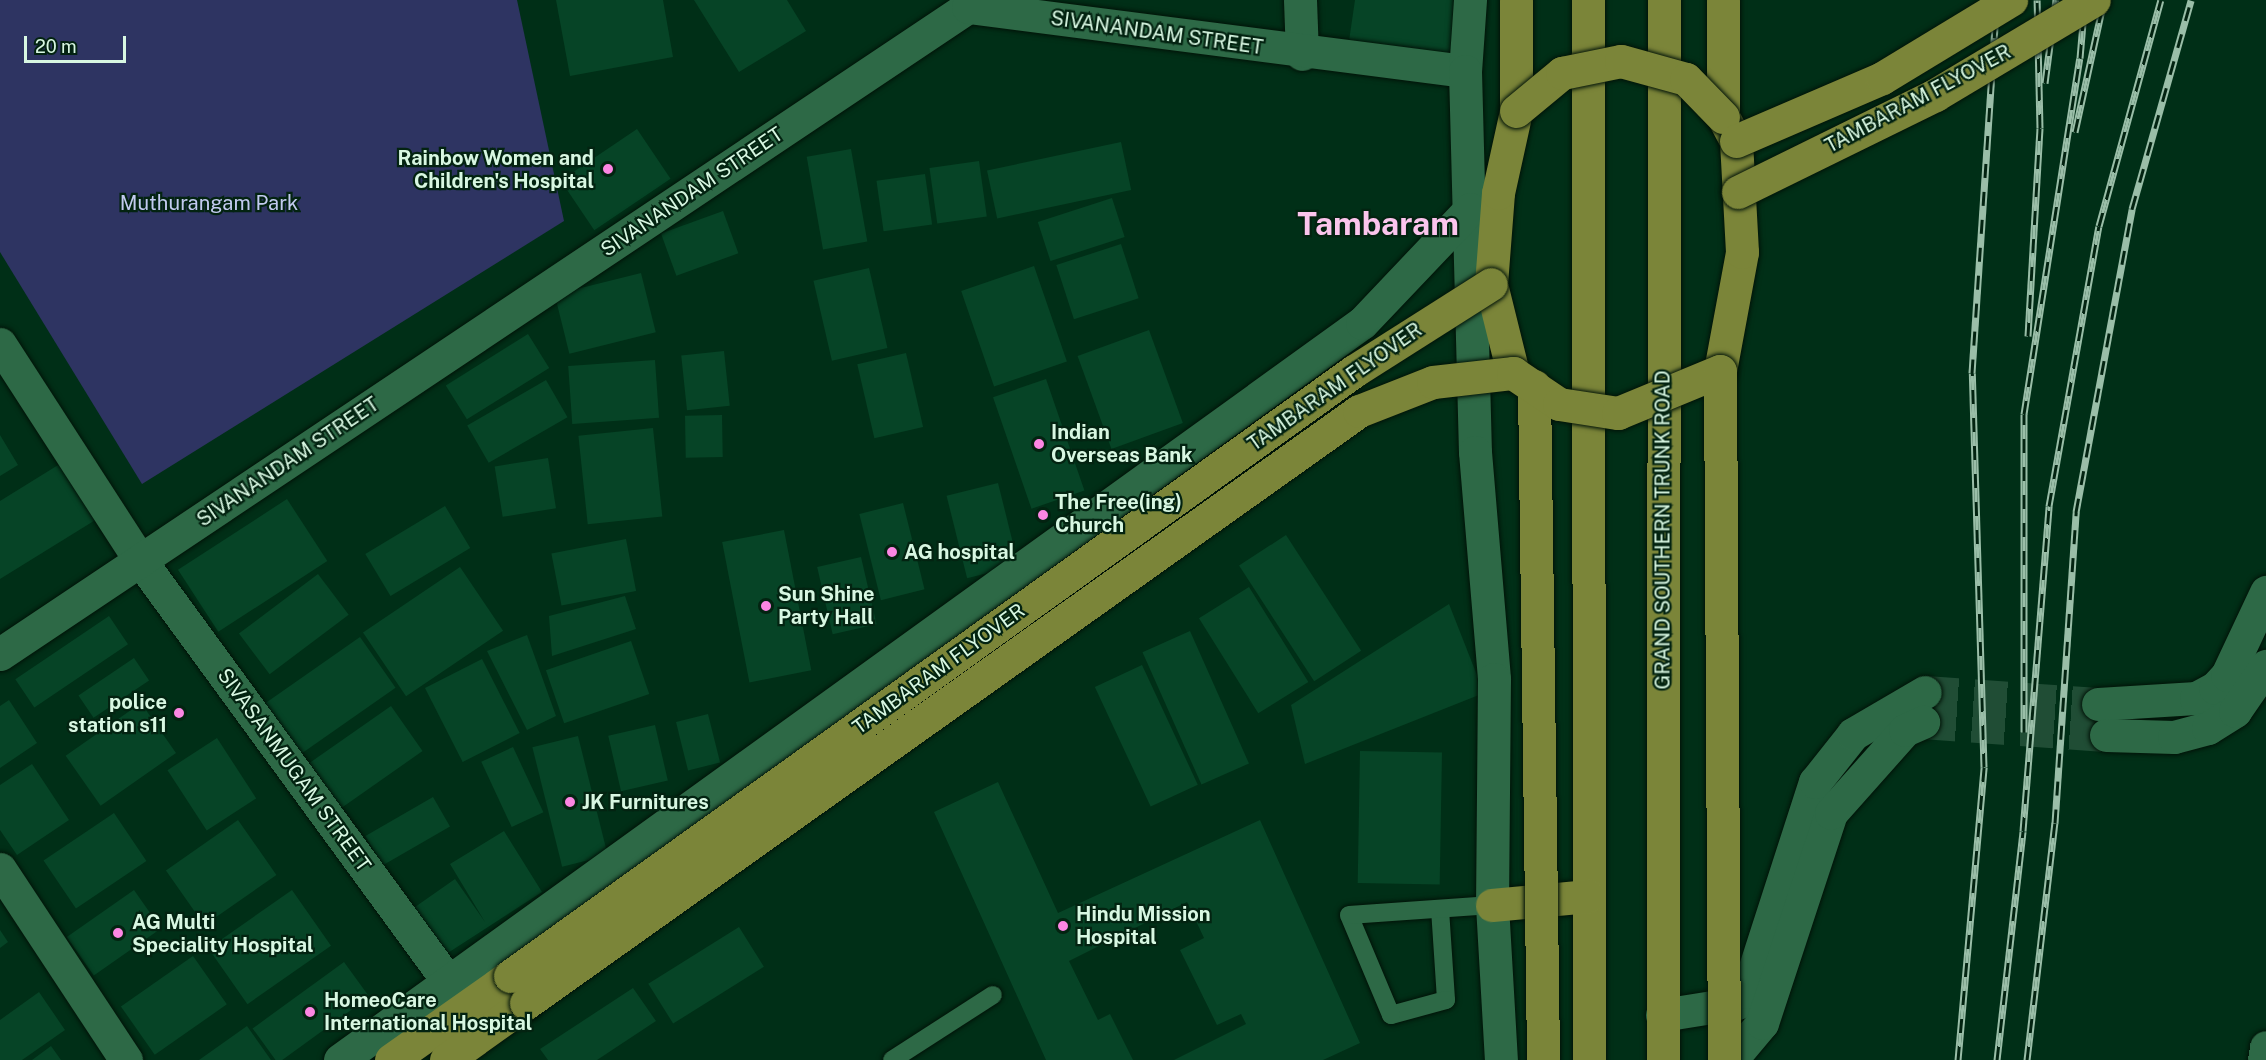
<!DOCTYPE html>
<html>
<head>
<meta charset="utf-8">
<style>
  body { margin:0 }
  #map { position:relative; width:2266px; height:1060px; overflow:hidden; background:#002f17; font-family:"Public Sans",sans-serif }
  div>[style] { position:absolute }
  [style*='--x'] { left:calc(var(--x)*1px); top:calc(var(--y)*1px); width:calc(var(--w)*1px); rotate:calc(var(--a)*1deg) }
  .green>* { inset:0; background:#2e3462 }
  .building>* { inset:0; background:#064426; transform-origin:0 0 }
  .tertiary-tunnel>* { height:33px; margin-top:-16.5px; transform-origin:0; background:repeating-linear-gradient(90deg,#204d35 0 33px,transparent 0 49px) }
  .roads { filter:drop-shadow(0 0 2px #021308) drop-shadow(0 0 2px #021308) }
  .service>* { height:18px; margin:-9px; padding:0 9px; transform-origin:9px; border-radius:9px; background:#2d6946 }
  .minor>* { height:33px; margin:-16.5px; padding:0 16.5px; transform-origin:16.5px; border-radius:16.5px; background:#2d6946 }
  .tertiary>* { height:33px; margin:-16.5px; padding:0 16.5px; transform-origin:16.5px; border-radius:16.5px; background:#2d6946 }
  .primary>* { height:33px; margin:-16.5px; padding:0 16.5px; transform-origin:16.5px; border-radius:16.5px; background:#7b8539 }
  .rail>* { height:7px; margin-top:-3.5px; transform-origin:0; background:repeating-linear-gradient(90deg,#032311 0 14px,#9abea8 0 28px); box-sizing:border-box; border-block:2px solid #9abea8 }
  .bridges { filter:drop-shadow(0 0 2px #021308) drop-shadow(0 0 2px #021308) }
  .primary-bridge>* { height:33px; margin:-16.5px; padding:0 16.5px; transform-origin:16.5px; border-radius:16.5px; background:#7b8539 }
  .dots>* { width:16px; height:16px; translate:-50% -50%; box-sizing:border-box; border:3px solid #032311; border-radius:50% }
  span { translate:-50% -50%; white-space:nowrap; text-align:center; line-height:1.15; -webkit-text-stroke:4.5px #032311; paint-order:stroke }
  .street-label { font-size:20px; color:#d8f7e2 }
  .poi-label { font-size:20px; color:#d8f7e2; font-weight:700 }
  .right { translate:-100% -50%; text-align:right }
  .left { translate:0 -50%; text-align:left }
  .park-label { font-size:20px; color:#c3cbf0 }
  .town-label { font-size:32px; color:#fbc5ed; font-weight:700 }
  .scale { position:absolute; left:24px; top:36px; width:102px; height:27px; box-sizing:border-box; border:3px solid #d8f7e2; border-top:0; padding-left:8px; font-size:18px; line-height:21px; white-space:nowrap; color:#d8f7e2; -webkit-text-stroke:4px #032311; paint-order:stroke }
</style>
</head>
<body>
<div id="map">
  <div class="green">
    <div style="clip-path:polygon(0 0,517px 0,564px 221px,142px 484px,0 252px)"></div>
  </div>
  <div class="building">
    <div style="clip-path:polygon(556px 0,663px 0,673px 57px,570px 76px)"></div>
    <div style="clip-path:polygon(694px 0,787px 0,806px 31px,739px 72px)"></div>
    <div style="clip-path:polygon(1355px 0,1461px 0,1454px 54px,1349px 41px)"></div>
    <div style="left:637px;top:129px;width:60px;height:92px;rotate:56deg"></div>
    <div style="left:1121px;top:142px;width:49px;height:137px;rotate:78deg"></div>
    <div style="left:851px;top:149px;width:94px;height:45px;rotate:80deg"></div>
    <div style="left:979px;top:161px;width:56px;height:50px;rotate:82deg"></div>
    <div style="left:925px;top:174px;width:51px;height:49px;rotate:82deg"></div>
    <div style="left:1112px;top:198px;width:41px;height:78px;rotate:72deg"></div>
    <div style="left:723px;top:211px;width:45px;height:66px;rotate:70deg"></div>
    <div style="left:1121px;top:244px;width:57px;height:68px;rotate:72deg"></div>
    <div style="left:1034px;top:266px;width:101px;height:77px;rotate:71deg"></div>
    <div style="left:869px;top:268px;width:82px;height:57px;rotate:77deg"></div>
    <div style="left:641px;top:273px;width:61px;height:89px;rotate:76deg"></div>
    <div style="left:1149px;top:330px;width:99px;height:76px;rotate:70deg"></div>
    <div style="left:528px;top:334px;width:40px;height:97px;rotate:58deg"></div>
    <div style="left:724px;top:351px;width:55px;height:43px;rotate:84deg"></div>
    <div style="left:906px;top:353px;width:76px;height:50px;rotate:77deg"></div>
    <div style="left:655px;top:360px;width:58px;height:87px;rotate:86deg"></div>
    <div style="left:1046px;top:379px;width:118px;height:56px;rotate:71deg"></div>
    <div style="left:546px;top:380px;width:43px;height:91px;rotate:60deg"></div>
    <div style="left:722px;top:415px;width:42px;height:37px;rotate:89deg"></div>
    <div style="left:653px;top:428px;width:89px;height:75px;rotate:84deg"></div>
    <div style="clip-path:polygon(0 435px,18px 465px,0 476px)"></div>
    <div style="left:548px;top:458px;width:51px;height:54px;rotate:81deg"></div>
    <div style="clip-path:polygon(63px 462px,97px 519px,0 579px,0 501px)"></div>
    <div style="left:998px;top:483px;width:85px;height:53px;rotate:76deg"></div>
    <div style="left:287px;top:499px;width:74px;height:130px;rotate:57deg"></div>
    <div style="left:903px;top:503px;width:89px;height:45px;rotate:76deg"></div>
    <div style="left:445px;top:506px;width:49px;height:93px;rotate:59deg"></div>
    <div style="left:784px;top:530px;width:143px;height:63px;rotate:79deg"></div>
    <div style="left:1286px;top:535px;width:138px;height:56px;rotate:57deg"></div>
    <div style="left:626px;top:539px;width:53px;height:76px;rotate:79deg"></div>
    <div style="left:861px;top:557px;width:69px;height:45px;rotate:77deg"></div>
    <div style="left:460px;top:567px;width:77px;height:117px;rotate:56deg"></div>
    <div style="left:318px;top:574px;width:51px;height:99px;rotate:53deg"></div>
    <div style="left:1249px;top:587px;width:112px;height:59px;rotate:58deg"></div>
    <div style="clip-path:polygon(625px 596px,636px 629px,552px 656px,549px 616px)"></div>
    <div style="clip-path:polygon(1449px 604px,1484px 693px,1305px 764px,1291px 705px)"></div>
    <div style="left:109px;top:616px;width:34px;height:113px;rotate:56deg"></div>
    <div style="left:1190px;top:631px;width:145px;height:52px;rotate:66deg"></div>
    <div style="clip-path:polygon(527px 635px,556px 716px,527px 730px,487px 651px)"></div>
    <div style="left:360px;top:637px;width:62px;height:120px;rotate:55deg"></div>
    <div style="left:631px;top:641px;width:56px;height:90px;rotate:71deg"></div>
    <div style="left:134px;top:658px;width:27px;height:67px;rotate:56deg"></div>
    <div style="left:482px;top:659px;width:83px;height:64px;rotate:63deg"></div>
    <div style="left:1142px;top:665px;width:132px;height:52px;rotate:65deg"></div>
    <div style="clip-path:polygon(9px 700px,37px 743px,0 768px,0 706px)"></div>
    <div style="left:141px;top:703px;width:61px;height:92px;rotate:55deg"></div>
    <div style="left:391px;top:706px;width:55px;height:100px;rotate:55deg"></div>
    <div style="left:708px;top:714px;width:50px;height:33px;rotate:76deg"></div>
    <div style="left:655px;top:725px;width:57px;height:48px;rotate:77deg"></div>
    <div style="left:578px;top:736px;width:123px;height:47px;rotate:76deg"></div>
    <div style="left:217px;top:738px;width:72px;height:59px;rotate:57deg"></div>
    <div style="left:513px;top:747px;width:72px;height:35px;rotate:65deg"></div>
    <div style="left:1360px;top:751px;width:82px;height:132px;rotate:1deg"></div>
    <div style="clip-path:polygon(32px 764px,69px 820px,17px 855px,0 830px,0 785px)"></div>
    <div style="clip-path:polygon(998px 782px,1058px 913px,1260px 820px,1360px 1043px,1323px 1060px,1174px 1060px,1246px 1024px,1241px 1014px,1217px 1025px,1180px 950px,1204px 938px,1187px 902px,1069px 961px,1098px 1020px,1110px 1014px,1133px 1060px,1046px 1060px,934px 812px)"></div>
    <div style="left:433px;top:797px;width:34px;height:78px;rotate:60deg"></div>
    <div style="left:114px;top:813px;width:58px;height:85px;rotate:56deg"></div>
    <div style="left:238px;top:820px;width:67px;height:88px;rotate:55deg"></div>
    <div style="clip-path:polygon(504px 831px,542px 892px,437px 960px,405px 914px,455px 879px,485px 922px,450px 864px)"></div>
    <div style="left:134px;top:890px;width:47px;height:82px;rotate:55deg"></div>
    <div style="left:292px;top:890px;width:68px;height:102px;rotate:55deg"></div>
    <div style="left:739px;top:927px;width:47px;height:107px;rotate:58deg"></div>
    <div style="clip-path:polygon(0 930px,8px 942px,0 948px)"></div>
    <div style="left:193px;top:956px;width:59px;height:88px;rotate:55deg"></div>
    <div style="left:344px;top:962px;width:43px;height:113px;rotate:54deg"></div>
    <div style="clip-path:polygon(633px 988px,656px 1021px,597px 1060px,548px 1060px,540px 1049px)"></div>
    <div style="clip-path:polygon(39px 992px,65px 1030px,22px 1060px,0 1060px,0 1020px)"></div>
    <div style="clip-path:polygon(247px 1026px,271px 1060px,199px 1060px)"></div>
    <div style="clip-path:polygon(51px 1046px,61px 1060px,32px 1060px)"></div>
  </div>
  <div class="tertiary-tunnel">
    <div style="--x:1925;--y:692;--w:173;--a:4"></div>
    <div style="--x:1923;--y:722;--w:183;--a:4.1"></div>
  </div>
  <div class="roads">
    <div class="service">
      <div style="--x:1440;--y:909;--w:91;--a:86.2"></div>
      <div style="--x:1446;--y:1000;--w:57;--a:164.7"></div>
      <div style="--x:1391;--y:1015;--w:108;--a:-112.8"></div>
      <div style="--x:1349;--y:915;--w:143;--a:-4"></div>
      <div style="--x:892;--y:1060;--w:120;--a:-32.8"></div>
    </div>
    <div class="minor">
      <div style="--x:1300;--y:0;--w:54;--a:87.9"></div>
      <div style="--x:0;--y:344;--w:257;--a:57.1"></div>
      <div style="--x:140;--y:560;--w:520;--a:53.83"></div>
      <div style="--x:0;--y:654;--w:1164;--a:-33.76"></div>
      <div style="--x:968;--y:7;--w:501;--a:7.34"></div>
      <div style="--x:0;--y:869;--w:229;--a:56.6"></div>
    </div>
    <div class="tertiary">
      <div style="--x:1470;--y:0;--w:71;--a:94"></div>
      <div style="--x:1465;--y:71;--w:381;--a:88.5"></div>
      <div style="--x:1475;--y:452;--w:228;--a:85.2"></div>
      <div style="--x:1494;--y:679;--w:226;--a:90.5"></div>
      <div style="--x:1492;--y:905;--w:155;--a:86.7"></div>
      <div style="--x:2098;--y:704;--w:98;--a:-3.5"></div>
      <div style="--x:2196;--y:698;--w:21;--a:-28"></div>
      <div style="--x:2215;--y:688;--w:18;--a:-47"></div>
      <div style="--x:2227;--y:675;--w:92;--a:-64.8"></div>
      <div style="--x:2106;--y:735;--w:68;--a:1.7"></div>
      <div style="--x:2174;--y:737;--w:35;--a:-15"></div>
      <div style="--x:2208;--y:728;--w:32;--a:-32"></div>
      <div style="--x:2235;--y:711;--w:55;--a:-55.4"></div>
      <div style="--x:1662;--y:1015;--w:76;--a:-9.1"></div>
      <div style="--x:1737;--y:1003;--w:15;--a:-48"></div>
      <div style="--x:1747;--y:992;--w:221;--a:-72.1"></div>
      <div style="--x:1815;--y:782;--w:61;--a:-51.6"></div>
      <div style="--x:1853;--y:734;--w:83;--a:-30.3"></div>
      <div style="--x:340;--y:1060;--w:1260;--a:-35.8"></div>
      <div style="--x:1362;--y:323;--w:157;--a:-46.5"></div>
      <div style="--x:1731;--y:1060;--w:48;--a:-50"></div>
      <div style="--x:1762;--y:1023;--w:221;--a:-71.8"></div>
      <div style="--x:1831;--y:813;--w:111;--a:-48.3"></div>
      <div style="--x:1905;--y:730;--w:20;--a:-24"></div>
      <div style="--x:2264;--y:1060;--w:13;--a:-81"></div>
    </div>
    <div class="primary">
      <div style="--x:1588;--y:0;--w:1060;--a:89.95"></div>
      <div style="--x:1720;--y:371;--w:121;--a:-79.5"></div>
      <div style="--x:1742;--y:252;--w:111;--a:-93.1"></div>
      <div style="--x:1736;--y:141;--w:27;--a:-118"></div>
      <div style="--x:1723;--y:117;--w:117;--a:-90"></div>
      <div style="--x:1513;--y:373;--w:92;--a:-103.9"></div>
      <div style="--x:1491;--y:284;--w:91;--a:-85.6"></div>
      <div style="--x:1498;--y:193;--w:84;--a:-77.6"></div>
      <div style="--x:1516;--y:111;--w:111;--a:-90"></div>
      <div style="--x:1492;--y:905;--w:97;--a:-5.3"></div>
      <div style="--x:391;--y:1060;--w:146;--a:-35.2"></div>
      <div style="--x:446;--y:1060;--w:98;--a:-35.5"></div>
      <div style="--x:1663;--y:1060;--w:1060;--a:-89.95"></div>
    </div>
  </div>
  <div class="rail">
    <div style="--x:2045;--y:83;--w:84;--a:-82.5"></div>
    <div style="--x:2075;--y:132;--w:135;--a:-77.6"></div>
    <div style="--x:2028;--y:336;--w:208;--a:-86.7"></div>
    <div style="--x:2040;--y:128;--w:128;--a:-91.3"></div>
    <div style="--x:2024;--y:732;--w:318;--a:-90"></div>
    <div style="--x:2024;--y:414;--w:360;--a:-81.1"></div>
    <div style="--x:2080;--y:58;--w:58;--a:-85.1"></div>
    <div style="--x:1958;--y:1060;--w:294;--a:-84.9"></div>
    <div style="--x:1984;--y:767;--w:394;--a:-91.7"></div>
    <div style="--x:1972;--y:373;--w:374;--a:-86.2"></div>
    <div style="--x:1997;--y:1060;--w:230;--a:-83.5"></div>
    <div style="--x:2023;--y:831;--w:326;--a:-85.4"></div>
    <div style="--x:2049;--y:506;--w:284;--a:-79.9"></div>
    <div style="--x:2099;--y:226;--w:234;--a:-74.7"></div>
    <div style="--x:2027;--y:1060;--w:239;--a:-83.3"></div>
    <div style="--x:2055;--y:823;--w:312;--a:-86.1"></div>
    <div style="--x:2076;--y:512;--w:308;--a:-79.5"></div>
    <div style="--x:2132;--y:209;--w:217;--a:-74.2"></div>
  </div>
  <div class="bridges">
    <div class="primary-bridge">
      <div style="--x:1516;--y:111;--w:60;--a:-39.6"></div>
      <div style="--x:1562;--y:73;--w:60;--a:-11.5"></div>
      <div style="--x:1621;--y:61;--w:67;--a:15.5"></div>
      <div style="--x:1686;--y:79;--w:53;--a:45.8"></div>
      <div style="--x:1736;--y:141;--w:159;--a:-23.3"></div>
      <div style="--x:1882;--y:78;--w:151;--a:-31.2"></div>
      <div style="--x:1738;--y:192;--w:220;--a:-26.2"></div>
      <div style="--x:1935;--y:95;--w:185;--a:-30.9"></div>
      <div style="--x:1534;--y:386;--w:674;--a:89.23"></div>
      <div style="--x:510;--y:976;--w:1038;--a:-35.63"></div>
      <div style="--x:1354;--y:371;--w:162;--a:-32.4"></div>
      <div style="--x:526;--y:1003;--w:1022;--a:-35.4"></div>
      <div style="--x:1359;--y:411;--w:79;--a:-21.4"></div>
      <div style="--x:1433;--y:382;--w:81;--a:-6.4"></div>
      <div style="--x:1513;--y:373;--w:55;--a:34"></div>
      <div style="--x:1559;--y:404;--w:60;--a:8.7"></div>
      <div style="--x:1618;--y:413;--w:110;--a:-22.4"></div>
      <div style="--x:1720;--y:371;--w:689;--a:89.67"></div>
    </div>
  </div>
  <div class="dots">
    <div style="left:608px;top:169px;background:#fc86e3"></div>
    <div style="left:1039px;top:444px;background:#fc86e3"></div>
    <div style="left:1043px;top:515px;background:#fc86e3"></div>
    <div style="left:892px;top:552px;background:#fc86e3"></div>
    <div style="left:766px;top:606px;background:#fc86e3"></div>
    <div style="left:179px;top:713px;background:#fc86e3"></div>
    <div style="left:570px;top:802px;background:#fc86e3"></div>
    <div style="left:1063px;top:926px;background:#fc86e3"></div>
    <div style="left:118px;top:933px;background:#fc86e3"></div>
    <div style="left:310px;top:1012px;background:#fc86e3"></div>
  </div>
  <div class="street-label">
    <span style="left:1157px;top:33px;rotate:8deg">SIVANANDAM STREET</span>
    <span style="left:1918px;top:99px;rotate:-28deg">TAMBARAM FLYOVER</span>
    <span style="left:692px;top:192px;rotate:-34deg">SIVANANDAM STREET</span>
    <span style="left:1335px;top:387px;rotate:-35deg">TAMBARAM FLYOVER</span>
    <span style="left:288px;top:462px;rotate:-34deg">SIVANANDAM STREET</span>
    <span style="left:1663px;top:530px;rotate:-90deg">GRAND SOUTHERN TRUNK ROAD</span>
    <span style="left:939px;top:669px;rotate:-36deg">TAMBARAM FLYOVER</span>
    <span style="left:294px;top:770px;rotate:54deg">SIVASANMUGAM STREET</span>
  </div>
  <div class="poi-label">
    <span class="right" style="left:594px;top:170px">Rainbow Women and<br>Children's Hospital</span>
    <span class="left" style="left:1051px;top:444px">Indian<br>Overseas Bank</span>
    <span class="left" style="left:1055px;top:514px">The Free(ing)<br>Church</span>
    <span class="left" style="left:904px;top:552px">AG hospital</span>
    <span class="left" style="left:778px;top:606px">Sun Shine<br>Party Hall</span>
    <span class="right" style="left:167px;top:714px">police<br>station s11</span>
    <span class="left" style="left:582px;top:802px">JK Furnitures</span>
    <span class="left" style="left:1076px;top:926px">Hindu Mission<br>Hospital</span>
    <span class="left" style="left:132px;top:934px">AG Multi<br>Speciality Hospital</span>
    <span class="left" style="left:324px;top:1012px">HomeoCare<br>International Hospital</span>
  </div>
  <div class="park-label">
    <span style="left:209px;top:203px">Muthurangam Park</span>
  </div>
  <div class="town-label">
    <span style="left:1378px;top:224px">Tambaram</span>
  </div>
  <div class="scale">20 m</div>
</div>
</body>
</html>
